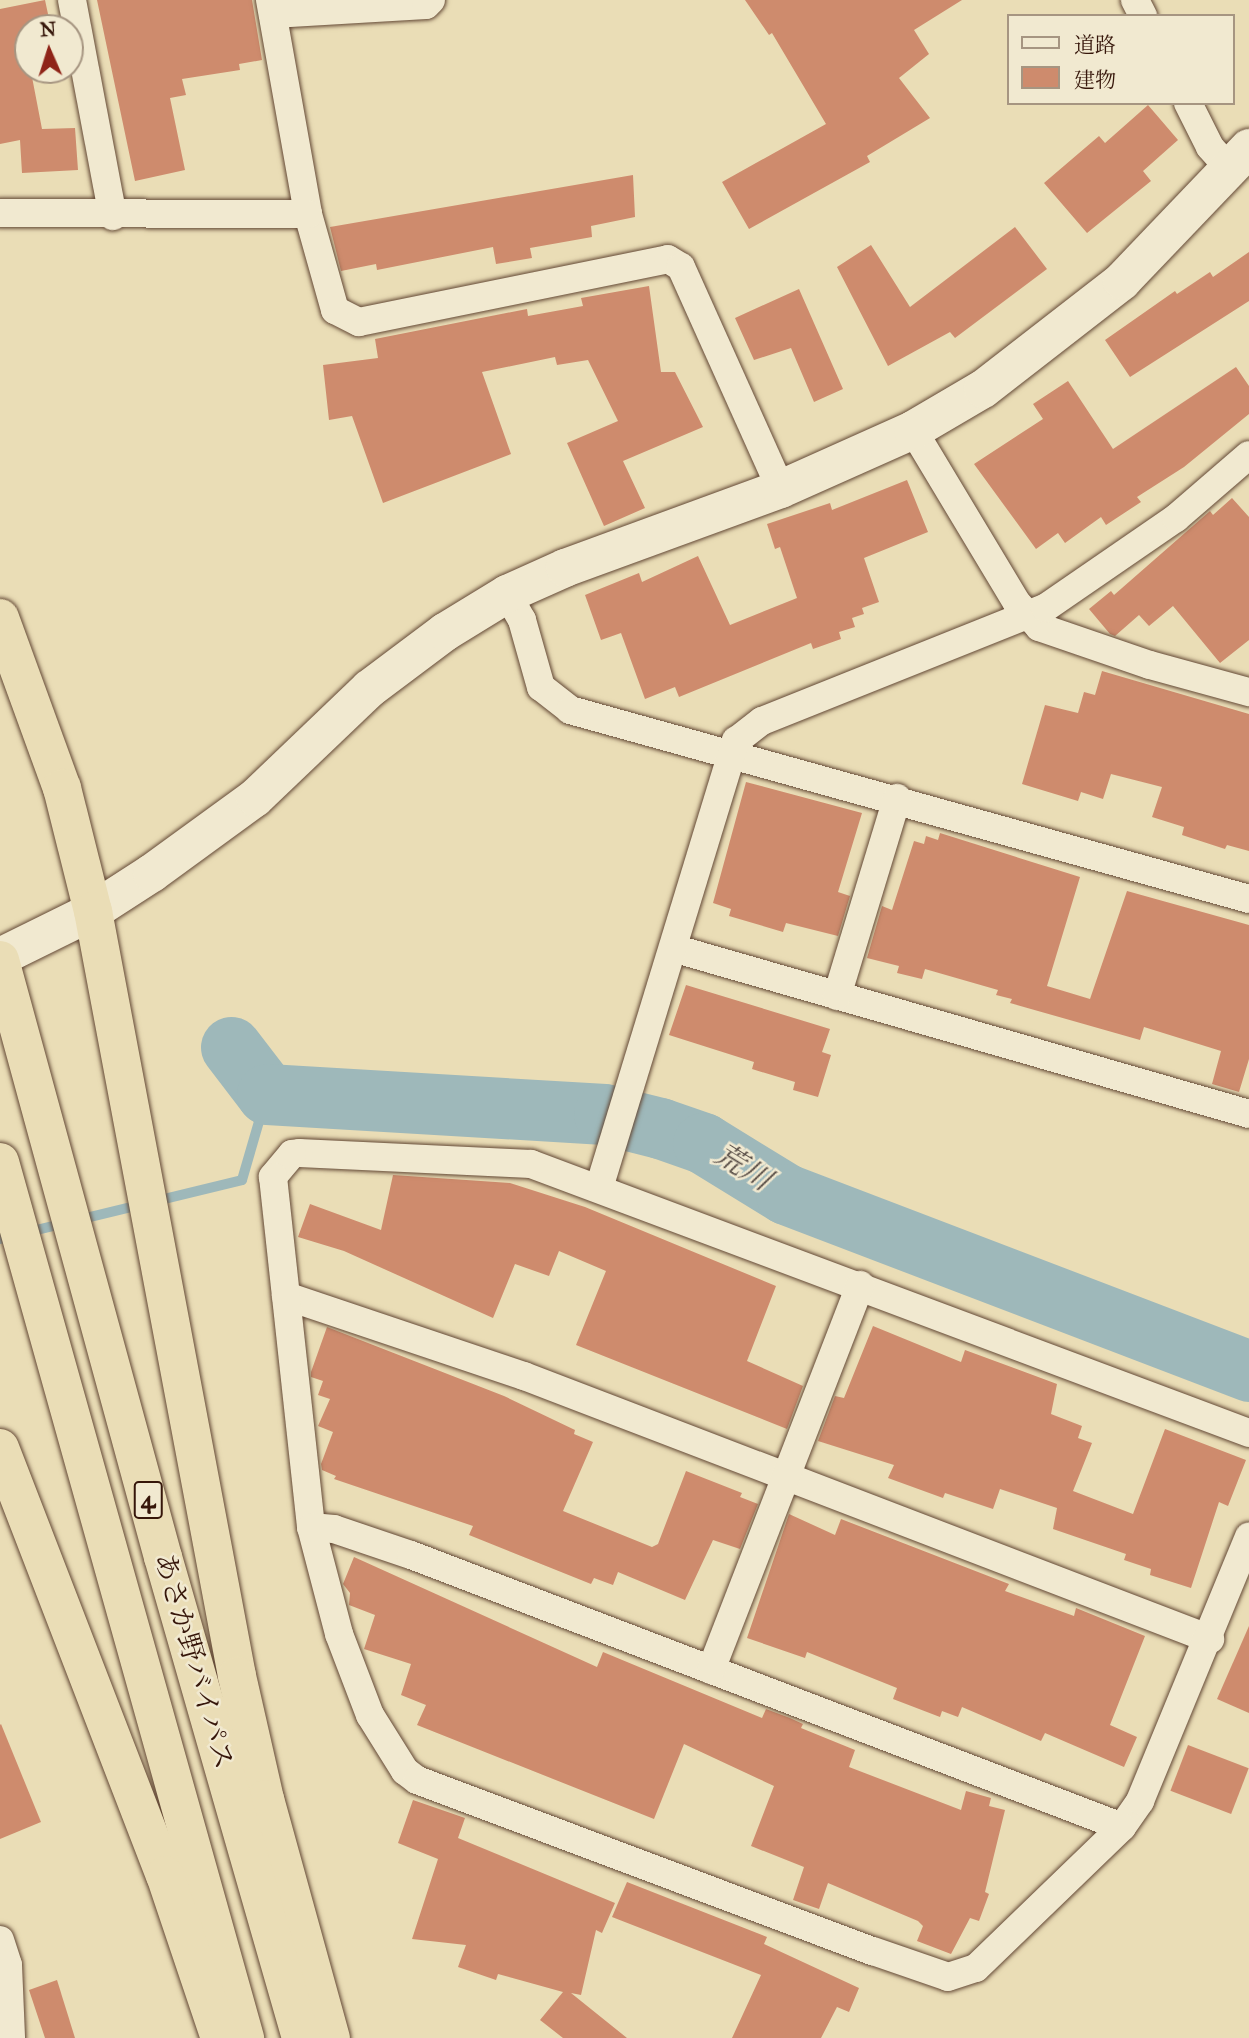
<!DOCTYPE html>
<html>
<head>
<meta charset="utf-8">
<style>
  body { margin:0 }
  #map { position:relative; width:1249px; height:2038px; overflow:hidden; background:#eaddb6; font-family:"IM FELL Great Primer","Noto Serif JP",serif }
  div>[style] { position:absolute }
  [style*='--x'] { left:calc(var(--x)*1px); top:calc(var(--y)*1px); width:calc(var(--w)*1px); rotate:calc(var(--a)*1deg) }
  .stream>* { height:10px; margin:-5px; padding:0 5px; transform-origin:5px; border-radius:5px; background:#9eb8ba }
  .river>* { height:61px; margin:-30.5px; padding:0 30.5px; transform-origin:30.5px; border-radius:30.5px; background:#9eb8ba }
  .building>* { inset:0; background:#ce8b6d; transform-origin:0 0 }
  .roads { filter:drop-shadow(0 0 2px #634835) drop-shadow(0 0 2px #634835) }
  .street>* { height:28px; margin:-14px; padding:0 14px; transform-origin:14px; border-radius:14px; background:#f1e9d0 }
  .secondary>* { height:38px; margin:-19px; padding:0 19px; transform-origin:19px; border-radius:19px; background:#f1e9d0 }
  .highway>* { height:38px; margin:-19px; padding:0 19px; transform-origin:19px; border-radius:19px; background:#eaddb6 }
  span { translate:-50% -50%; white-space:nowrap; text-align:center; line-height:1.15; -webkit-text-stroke:5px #f1e9d0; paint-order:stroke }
  .shield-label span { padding:2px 5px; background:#f1e9d0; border:2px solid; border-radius:5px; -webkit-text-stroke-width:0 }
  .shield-label { font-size:26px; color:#36160a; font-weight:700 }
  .street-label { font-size:28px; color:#36160a }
  .water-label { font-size:30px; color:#5a4f48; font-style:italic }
  .legend { position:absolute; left:1007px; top:14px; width:228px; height:91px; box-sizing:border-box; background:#f1e9d0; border:2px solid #a69581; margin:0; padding:9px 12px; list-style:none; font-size:21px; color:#36160a }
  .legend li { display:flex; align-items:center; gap:14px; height:35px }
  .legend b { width:35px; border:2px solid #a69581 }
  .north { position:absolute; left:14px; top:14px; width:70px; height:70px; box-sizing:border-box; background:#f1e9d0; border:2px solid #a69581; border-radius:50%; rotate:357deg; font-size:19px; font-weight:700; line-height:28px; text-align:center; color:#36160a }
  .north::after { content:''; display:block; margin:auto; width:24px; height:32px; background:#8f2418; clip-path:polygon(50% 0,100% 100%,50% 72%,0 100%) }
</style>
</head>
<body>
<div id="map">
  <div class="stream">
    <div style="--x:0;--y:1239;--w:249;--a:-13.7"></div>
    <div style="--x:242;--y:1180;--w:90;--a:-73.8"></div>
  </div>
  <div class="river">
    <div style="--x:231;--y:1047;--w:59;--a:52.5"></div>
    <div style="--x:267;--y:1094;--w:338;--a:3.4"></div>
    <div style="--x:604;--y:1114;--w:58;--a:14"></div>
    <div style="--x:660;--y:1128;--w:46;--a:19.2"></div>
    <div style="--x:703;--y:1143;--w:97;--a:31.6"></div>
    <div style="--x:786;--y:1194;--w:496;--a:20.9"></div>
  </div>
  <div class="building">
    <div style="clip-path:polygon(45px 0,51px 28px,28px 28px,28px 70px,45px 73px,32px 77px,42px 129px,75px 128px,78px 170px,22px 173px,20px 140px,0 144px,0 9px)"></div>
    <div style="clip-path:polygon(97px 0,252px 0,262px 60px,239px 64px,240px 70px,182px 79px,186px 95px,170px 98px,185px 170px,135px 181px)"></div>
    <div style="clip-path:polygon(745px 0,962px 0,914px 30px,929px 54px,899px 78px,930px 118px,867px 156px,870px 162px,749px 229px,722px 182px,826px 124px,772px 33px,769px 35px)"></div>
    <div style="clip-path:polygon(1148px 105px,1178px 140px,1143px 171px,1151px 181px,1087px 233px,1044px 183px,1099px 136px,1105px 143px)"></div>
    <div style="clip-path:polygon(633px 175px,635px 217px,591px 226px,592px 237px,530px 248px,532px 258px,496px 264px,493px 247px,377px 270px,376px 264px,341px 271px,330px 227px)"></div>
    <div style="clip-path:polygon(1015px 227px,1047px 269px,955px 338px,950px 332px,888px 366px,837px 267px,871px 245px,910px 307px)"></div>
    <div style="clip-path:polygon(1249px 252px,1249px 301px,1130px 377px,1105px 340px,1175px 291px,1177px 294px,1210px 272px,1213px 277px)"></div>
    <div style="clip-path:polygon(649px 286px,661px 372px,675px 372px,703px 427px,623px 461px,645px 508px,604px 526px,567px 443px,618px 421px,588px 360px,557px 365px,555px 357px,482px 372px,511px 454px,383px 503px,352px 416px,329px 420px,323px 365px,378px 358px,375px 339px,527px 309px,528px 316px,583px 306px,581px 298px)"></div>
    <div style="clip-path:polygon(799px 289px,843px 389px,814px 402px,791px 348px,754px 360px,735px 318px)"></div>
    <div style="clip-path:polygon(1236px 367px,1249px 386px,1249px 414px,1184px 467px,1137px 497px,1141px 502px,1106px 525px,1101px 517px,1065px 543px,1058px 533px,1036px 549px,974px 464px,1043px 419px,1033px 404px,1068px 381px,1113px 449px)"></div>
    <div style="clip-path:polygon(907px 480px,928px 532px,864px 558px,879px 602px,862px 608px,864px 614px,852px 618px,855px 627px,839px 632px,841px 639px,813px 649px,811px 643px,679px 697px,675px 687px,645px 699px,621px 633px,601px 640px,585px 595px,639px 573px,642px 582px,698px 556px,730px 625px,797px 598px,780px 547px,775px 549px,767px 524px,830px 503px,832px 510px)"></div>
    <div style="clip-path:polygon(1232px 498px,1249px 517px,1249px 640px,1220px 663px,1173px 606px,1149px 626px,1139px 615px,1115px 636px,1110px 634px,1089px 609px,1111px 591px,1114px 595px,1210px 511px,1213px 515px)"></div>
    <div style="clip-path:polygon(1102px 671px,1249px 714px,1249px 851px,1227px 845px,1225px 849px,1182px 835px,1184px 827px,1152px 817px,1162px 787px,1111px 774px,1103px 799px,1081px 792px,1078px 801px,1022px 784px,1045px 705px,1078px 713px,1084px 692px,1095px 695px)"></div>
    <div style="clip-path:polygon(746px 782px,862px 813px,838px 892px,850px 896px,838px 936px,786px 923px,783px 932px,729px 916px,731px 909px,713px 903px)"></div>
    <div style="clip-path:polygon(940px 833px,1080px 877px,1047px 986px,1090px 999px,1127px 891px,1249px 925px,1249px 1059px,1239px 1092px,1212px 1084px,1221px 1051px,1144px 1027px,1140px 1040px,1010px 1003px,1012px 999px,996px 995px,998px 990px,925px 969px,922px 979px,897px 973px,899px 966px,867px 958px,882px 906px,892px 910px,914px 841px,924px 844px,926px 836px,938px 840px)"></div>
    <div style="clip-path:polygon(686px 985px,830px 1029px,822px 1052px,831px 1055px,818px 1097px,793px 1090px,795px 1082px,752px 1069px,754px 1062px,669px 1035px)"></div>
    <div style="clip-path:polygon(393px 1175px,510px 1183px,585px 1207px,776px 1286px,747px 1361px,803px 1386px,787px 1429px,576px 1345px,606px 1271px,559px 1251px,549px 1276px,515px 1264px,493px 1318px,344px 1251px,298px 1237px,310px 1204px,381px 1230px)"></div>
    <div style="clip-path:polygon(873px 1326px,961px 1362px,965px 1350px,1057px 1384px,1051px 1414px,1082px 1426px,1078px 1438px,1092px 1443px,1073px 1491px,1133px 1514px,1165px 1429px,1246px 1460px,1228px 1506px,1219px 1502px,1191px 1588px,1150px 1575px,1151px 1569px,1124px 1560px,1126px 1554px,1053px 1529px,1057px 1508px,1000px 1489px,993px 1509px,945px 1493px,943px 1498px,888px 1478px,894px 1465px,818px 1441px,835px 1396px,844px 1398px)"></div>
    <div style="clip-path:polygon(327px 1327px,504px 1396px,575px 1430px,574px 1434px,593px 1442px,563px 1511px,652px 1547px,658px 1544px,686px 1471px,742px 1493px,740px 1497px,758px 1504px,740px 1549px,713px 1540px,685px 1600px,618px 1572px,613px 1585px,594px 1578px,591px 1584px,469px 1535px,473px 1526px,334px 1479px,336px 1476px,322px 1470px,321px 1464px,333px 1432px,318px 1426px,330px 1399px,318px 1395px,323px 1381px,311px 1377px,311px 1372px)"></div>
    <div style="clip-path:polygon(789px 1514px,835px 1535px,841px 1519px,1009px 1584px,1005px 1591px,1074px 1616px,1076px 1608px,1145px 1636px,1110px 1725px,1137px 1737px,1124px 1767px,1045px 1733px,1041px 1741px,962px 1707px,958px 1717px,942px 1711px,940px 1717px,893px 1699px,897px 1688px,807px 1652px,805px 1658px,747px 1638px)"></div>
    <div style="clip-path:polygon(354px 1557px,597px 1667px,603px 1652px,762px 1718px,766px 1709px,790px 1718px,803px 1724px,801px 1728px,855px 1750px,849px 1767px,961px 1810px,966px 1791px,991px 1798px,989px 1806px,1005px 1810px,985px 1892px,989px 1894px,979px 1921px,970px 1918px,951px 1954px,917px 1941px,923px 1926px,918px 1921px,828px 1883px,819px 1909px,793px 1900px,804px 1867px,751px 1846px,774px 1786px,684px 1744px,654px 1819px,417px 1725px,426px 1705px,401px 1695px,411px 1664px,364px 1649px,375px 1615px,349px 1605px,350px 1593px,343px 1584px)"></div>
    <div style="clip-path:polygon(1249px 1626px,1249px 1713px,1217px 1699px)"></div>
    <div style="clip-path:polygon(1px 1724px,41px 1822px,0 1839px,0 1725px)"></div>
    <div style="left:1188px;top:1745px;width:65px;height:49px;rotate:21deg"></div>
    <div style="clip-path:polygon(413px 1800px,465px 1818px,458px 1838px,615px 1903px,602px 1933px,596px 1930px,581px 1995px,571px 1993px,627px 2038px,563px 2038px,540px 2020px,563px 1992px,498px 1974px,496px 1980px,458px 1967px,466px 1945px,412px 1939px,438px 1859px,398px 1843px)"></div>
    <div style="clip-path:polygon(627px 1882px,767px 1937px,764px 1944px,859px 1988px,849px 2012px,837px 2007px,821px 2038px,732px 2038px,761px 1975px,612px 1917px)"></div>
    <div style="clip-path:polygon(57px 1980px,75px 2038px,45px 2038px,29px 1990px)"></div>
  </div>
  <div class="roads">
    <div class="street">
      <div style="--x:72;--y:0;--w:220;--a:79.3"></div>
      <div style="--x:270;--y:0;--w:217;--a:79.9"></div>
      <div style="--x:308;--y:214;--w:100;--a:74.3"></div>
      <div style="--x:335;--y:310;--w:27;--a:27"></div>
      <div style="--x:359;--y:322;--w:315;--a:-11.5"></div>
      <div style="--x:668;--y:259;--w:15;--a:32"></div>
      <div style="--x:681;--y:267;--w:243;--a:65.8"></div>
      <div style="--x:1135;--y:0;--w:18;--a:63"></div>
      <div style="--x:273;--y:14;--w:153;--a:-3.4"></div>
      <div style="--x:426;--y:5;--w:7;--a:-45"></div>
      <div style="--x:1188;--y:103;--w:49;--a:63.4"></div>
      <div style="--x:1210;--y:147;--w:30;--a:48"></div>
      <div style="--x:0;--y:213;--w:308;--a:0.2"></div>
      <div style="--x:913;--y:430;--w:202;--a:59"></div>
      <div style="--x:1017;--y:603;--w:33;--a:47"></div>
      <div style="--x:1039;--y:627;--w:117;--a:18.9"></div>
      <div style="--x:1150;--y:665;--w:103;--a:15.3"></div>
      <div style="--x:507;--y:594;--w:30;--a:60"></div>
      <div style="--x:522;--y:620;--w:70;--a:74.2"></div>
      <div style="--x:541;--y:687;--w:37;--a:38"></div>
      <div style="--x:570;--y:710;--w:705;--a:15.55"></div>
      <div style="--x:676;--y:949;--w:596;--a:16.06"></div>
      <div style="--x:837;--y:996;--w:207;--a:-73.1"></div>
      <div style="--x:599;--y:1188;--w:468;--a:-73"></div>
      <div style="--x:736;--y:741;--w:33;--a:-38"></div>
      <div style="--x:762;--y:721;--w:305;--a:-21.8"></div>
      <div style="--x:1045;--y:608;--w:159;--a:-34.5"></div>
      <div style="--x:1176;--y:518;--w:96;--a:-40.8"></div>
      <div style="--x:286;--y:1296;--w:251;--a:18.6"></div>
      <div style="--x:524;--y:1376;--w:735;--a:20.98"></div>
      <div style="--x:1249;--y:1433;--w:767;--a:-159.46"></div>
      <div style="--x:531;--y:1164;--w:232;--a:-177.3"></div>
      <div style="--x:299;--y:1153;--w:7;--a:172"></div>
      <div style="--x:292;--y:1154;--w:30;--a:130"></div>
      <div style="--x:273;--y:1177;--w:352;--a:83.8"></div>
      <div style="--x:311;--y:1527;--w:111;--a:75.3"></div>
      <div style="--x:339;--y:1634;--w:87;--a:69.1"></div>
      <div style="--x:370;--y:1715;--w:66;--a:58"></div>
      <div style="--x:405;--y:1771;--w:15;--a:37"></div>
      <div style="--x:417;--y:1780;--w:487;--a:20.6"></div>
      <div style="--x:873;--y:1951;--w:79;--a:19.1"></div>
      <div style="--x:948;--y:1977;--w:29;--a:-18"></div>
      <div style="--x:976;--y:1968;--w:203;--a:-44"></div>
      <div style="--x:1122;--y:1827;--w:32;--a:-55"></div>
      <div style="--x:1140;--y:1801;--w:286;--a:-67.6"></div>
      <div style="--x:311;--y:1527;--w:23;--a:5"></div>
      <div style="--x:334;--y:1529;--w:81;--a:18.7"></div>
      <div style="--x:411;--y:1555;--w:761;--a:20.93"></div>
      <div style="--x:711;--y:1670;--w:413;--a:-68.8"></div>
      <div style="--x:0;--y:1940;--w:26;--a:72"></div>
      <div style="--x:8;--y:1965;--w:73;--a:87.6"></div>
    </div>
    <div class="secondary">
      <div style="--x:0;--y:957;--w:104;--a:-26.3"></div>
      <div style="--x:93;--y:911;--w:70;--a:-32.8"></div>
      <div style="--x:152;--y:873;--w:127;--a:-36.1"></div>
      <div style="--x:255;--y:798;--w:158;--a:-43.7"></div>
      <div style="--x:369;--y:689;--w:95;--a:-36.9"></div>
      <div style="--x:445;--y:632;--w:73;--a:-31.5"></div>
      <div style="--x:507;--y:594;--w:64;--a:-24.1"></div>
      <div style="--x:565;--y:568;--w:230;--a:-20.1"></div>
      <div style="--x:781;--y:489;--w:145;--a:-24.1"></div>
      <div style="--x:913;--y:430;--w:81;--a:-30.4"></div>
      <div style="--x:983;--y:389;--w:176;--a:-37.8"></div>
      <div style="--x:1122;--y:281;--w:184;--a:-46.3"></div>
    </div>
    <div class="highway">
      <div style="--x:0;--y:618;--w:181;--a:70"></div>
      <div style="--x:62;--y:788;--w:127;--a:75.9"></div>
      <div style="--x:93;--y:911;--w:778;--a:79.34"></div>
      <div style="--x:237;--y:1676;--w:126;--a:77.2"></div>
      <div style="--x:265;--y:1799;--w:248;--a:74.6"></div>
      <div style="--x:0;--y:960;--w:619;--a:74.73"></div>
      <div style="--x:163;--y:1557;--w:500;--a:73.99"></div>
      <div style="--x:0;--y:1162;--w:910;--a:74.37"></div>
      <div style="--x:0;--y:1448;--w:458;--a:68.9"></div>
      <div style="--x:165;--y:1875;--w:172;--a:71.4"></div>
    </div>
  </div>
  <div class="shield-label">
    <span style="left:148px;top:1500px">4</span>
  </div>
  <div class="street-label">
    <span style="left:194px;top:1661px;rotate:74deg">あさか野バイパス</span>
  </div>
  <div class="water-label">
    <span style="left:743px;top:1167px;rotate:32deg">荒川</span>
  </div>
  <ul class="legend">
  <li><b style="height:9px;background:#f1e9d0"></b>道路</li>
  <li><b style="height:19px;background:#ce8b6d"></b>建物</li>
  </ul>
  <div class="north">N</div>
</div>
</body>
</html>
